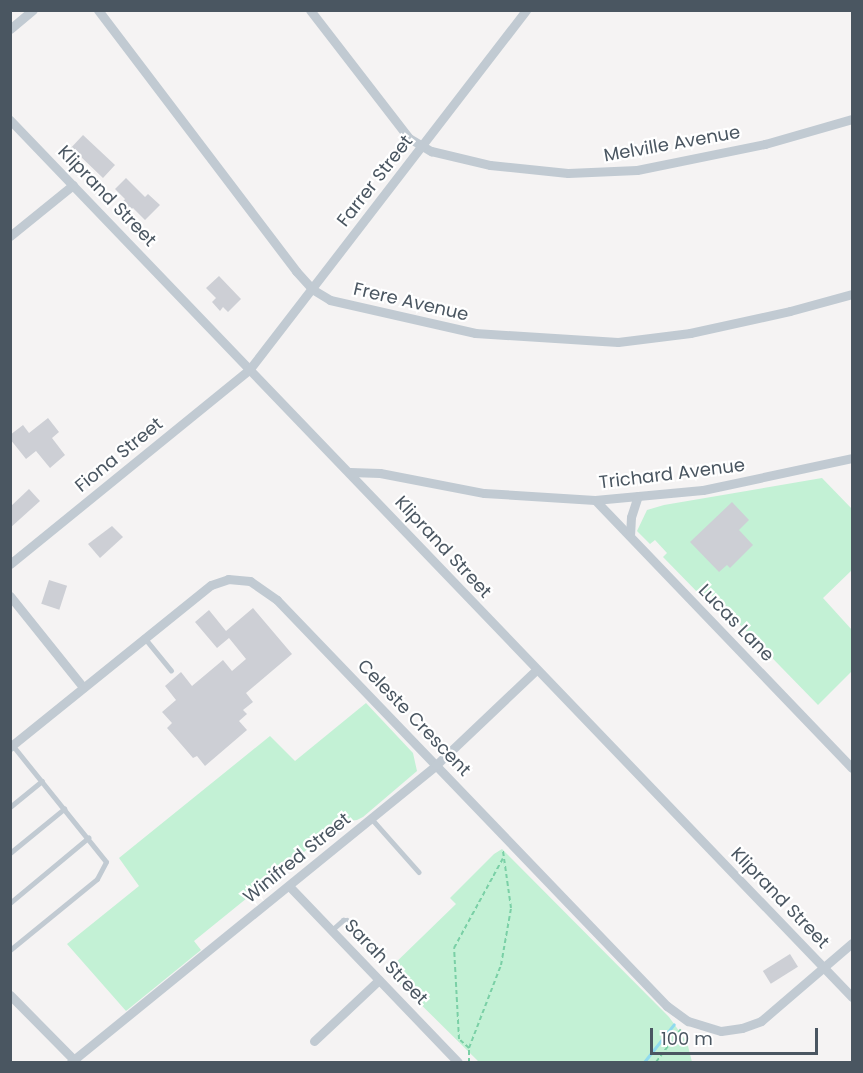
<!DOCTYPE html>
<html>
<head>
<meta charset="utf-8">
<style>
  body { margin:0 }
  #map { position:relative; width:863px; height:1073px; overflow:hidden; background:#f5f3f3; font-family:Poppins,sans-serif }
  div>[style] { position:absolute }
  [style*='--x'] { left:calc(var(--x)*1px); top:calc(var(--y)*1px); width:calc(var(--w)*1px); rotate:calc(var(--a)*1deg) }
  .green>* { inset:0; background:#c3f1d5 }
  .stream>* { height:3px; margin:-1.5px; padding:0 1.5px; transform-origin:1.5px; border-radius:1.5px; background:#90daee }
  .building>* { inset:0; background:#cdcfd5; transform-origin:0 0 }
  .path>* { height:2px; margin-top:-1px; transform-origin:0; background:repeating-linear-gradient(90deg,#7ad0a6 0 4.5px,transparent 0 7.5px) }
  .lane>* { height:4.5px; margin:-2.25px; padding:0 2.25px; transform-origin:2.25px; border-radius:2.25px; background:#c1cad2 }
  .street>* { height:9px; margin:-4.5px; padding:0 4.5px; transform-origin:4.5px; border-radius:4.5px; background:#c1cad2 }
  span { translate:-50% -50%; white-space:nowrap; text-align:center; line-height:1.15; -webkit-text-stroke:4.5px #fff; paint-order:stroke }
  .street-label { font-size:18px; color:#4a5661 }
  .frame { position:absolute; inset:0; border:12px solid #4a5661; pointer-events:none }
  .scale { position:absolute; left:650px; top:1028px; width:168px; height:27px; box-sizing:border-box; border:3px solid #4a5661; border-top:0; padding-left:8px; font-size:18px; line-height:21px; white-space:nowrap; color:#4a5661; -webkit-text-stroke:4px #fff; paint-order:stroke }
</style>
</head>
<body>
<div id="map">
  <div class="green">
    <div style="clip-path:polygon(822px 478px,852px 509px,852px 570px,823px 598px,852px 630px,852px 671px,818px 705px,710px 594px,704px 599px,663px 557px,667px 553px,655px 540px,650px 544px,637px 531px,647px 510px,664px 505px)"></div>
    <div style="clip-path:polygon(366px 703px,413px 753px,417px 771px,363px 817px,357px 820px,341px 822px,194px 941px,201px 950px,126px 1011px,67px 944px,139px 886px,119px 858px,270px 736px,295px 761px)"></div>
    <div style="clip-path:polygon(502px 849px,669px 1017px,687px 1042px,692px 1062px,479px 1062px,387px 971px,456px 904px,450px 898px,494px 854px)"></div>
  </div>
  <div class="stream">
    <div style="--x:644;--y:1062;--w:48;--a:-51.7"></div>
  </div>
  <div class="building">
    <div style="clip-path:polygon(83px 135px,115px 165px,103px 178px,80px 156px,76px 159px,68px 151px)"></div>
    <div style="clip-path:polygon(126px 178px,145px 197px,148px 194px,160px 205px,145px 220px,133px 208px,129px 211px,122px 203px,125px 199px,115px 189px)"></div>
    <div style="clip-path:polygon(219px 276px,241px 299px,228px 312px,223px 307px,220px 311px,212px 302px,216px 298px,206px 288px)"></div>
    <div style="clip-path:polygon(48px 418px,59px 432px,52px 438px,65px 455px,50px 468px,36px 451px,26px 459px,10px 439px,10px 435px,23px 425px,29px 433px)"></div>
    <div style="clip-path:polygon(29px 489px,40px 501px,10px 528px,10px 507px)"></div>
    <div style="clip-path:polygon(732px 502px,749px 520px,739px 530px,753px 545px,730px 568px,727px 565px,719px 572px,690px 542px)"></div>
    <div style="clip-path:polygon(112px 526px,123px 537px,100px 558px,88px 544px)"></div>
    <div style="left:49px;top:580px;width:19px;height:25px;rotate:18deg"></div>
    <div style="clip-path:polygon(253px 608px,292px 654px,246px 693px,253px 702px,243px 710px,247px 714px,239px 721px,247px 730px,205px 766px,197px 756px,193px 758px,167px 728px,172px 723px,162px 712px,176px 700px,165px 686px,181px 672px,192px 686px,223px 660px,232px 671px,246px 659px,229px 638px,217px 648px,195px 622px,209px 610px,226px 631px)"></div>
    <div style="left:790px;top:954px;width:15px;height:32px;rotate:58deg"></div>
  </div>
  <div class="path">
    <div style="--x:469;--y:1048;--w:13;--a:-138"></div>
    <div style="--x:459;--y:1039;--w:91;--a:-93.1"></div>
    <div style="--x:454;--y:948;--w:102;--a:-61.4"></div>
    <div style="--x:469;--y:1062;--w:14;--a:-90"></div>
    <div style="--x:469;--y:1048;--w:89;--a:-68.9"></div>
    <div style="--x:501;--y:965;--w:58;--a:-80"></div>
    <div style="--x:511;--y:908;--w:58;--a:-98"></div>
    <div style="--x:656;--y:1062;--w:41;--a:-52.9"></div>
  </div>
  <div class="lane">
    <div style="--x:144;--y:637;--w:43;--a:50.7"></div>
    <div style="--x:10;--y:807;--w:41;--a:-39.1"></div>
    <div style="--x:371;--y:818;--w:72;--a:48.4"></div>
    <div style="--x:10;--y:853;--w:70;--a:-39.2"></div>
    <div style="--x:10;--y:903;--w:102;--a:-39.8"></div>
    <div style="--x:332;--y:930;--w:15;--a:-42"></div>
    <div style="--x:343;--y:920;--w:4;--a:0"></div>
    <div style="--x:347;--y:920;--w:40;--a:46"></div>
    <div style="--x:10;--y:950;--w:112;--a:-39.2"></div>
    <div style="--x:97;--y:879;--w:19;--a:-62"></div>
    <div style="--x:106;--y:862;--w:150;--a:-128.8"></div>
  </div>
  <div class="street">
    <div style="--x:98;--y:10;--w:328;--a:52.8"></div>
    <div style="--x:296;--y:271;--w:24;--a:48"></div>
    <div style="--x:312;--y:289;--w:21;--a:31"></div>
    <div style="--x:330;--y:300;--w:149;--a:12.8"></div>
    <div style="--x:475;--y:333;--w:143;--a:3.6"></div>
    <div style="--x:618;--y:342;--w:73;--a:-7.1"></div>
    <div style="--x:690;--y:333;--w:102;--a:-12.4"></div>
    <div style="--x:790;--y:311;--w:64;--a:-15.3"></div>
    <div style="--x:310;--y:10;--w:162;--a:52.3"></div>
    <div style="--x:409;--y:138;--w:26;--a:31"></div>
    <div style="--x:431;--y:151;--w:61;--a:13.3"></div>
    <div style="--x:490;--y:165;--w:78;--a:5.9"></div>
    <div style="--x:568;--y:173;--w:69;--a:-2.5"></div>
    <div style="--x:637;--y:170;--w:131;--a:-11.5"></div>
    <div style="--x:765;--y:144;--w:91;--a:-16"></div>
    <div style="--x:10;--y:29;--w:30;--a:-40"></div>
    <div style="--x:10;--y:120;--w:1216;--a:46.17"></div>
    <div style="--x:10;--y:236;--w:81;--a:-39"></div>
    <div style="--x:350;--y:472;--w:30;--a:2"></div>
    <div style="--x:380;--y:473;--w:106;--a:10.9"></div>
    <div style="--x:484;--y:493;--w:111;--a:3.6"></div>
    <div style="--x:595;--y:500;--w:108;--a:-5.3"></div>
    <div style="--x:703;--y:490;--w:152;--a:-12.1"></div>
    <div style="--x:595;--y:500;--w:371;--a:46.2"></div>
    <div style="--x:630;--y:536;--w:19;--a:-87"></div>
    <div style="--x:631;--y:517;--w:22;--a:-72"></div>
    <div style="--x:10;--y:564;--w:308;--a:-39.1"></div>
    <div style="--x:249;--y:370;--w:454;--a:-52.4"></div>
    <div style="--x:10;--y:596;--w:117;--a:51.3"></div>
    <div style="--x:10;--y:747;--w:258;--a:-38.9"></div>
    <div style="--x:211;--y:585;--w:18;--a:-19"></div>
    <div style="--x:228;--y:579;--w:22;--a:5"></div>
    <div style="--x:250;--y:581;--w:33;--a:35"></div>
    <div style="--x:277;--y:600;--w:563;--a:46.15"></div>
    <div style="--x:667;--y:1006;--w:26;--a:36"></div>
    <div style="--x:688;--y:1021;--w:34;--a:17"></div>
    <div style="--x:721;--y:1031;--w:21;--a:-8"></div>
    <div style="--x:742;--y:1028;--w:20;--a:-20"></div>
    <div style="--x:761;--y:1021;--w:120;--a:-40.6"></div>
    <div style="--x:289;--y:886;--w:244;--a:46.2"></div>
    <div style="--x:10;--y:995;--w:94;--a:45.4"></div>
    <div style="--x:314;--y:1041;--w:89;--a:-43.2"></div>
    <div style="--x:71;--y:1062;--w:471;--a:-39.1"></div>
    <div style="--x:436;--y:765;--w:138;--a:-43.5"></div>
  </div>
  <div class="street-label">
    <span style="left:672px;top:144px;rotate:-10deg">Melville Avenue</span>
    <span style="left:375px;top:181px;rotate:-52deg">Farrer Street</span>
    <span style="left:107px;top:196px;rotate:46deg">Kliprand Street</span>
    <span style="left:411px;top:302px;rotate:13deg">Frere Avenue</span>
    <span style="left:119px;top:455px;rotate:-39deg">Fiona Street</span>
    <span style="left:672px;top:474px;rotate:-7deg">Trichard Avenue</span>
    <span style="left:443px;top:547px;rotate:47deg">Kliprand Street</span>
    <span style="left:736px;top:623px;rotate:46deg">Lucas Lane</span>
    <span style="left:414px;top:718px;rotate:46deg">Celeste Crescent</span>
    <span style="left:297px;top:858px;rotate:-39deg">Winifred Street</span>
    <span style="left:780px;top:898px;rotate:46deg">Kliprand Street</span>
    <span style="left:386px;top:962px;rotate:46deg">Sarah Street</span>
  </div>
  <div class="frame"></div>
  <div class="scale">100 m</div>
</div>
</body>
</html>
